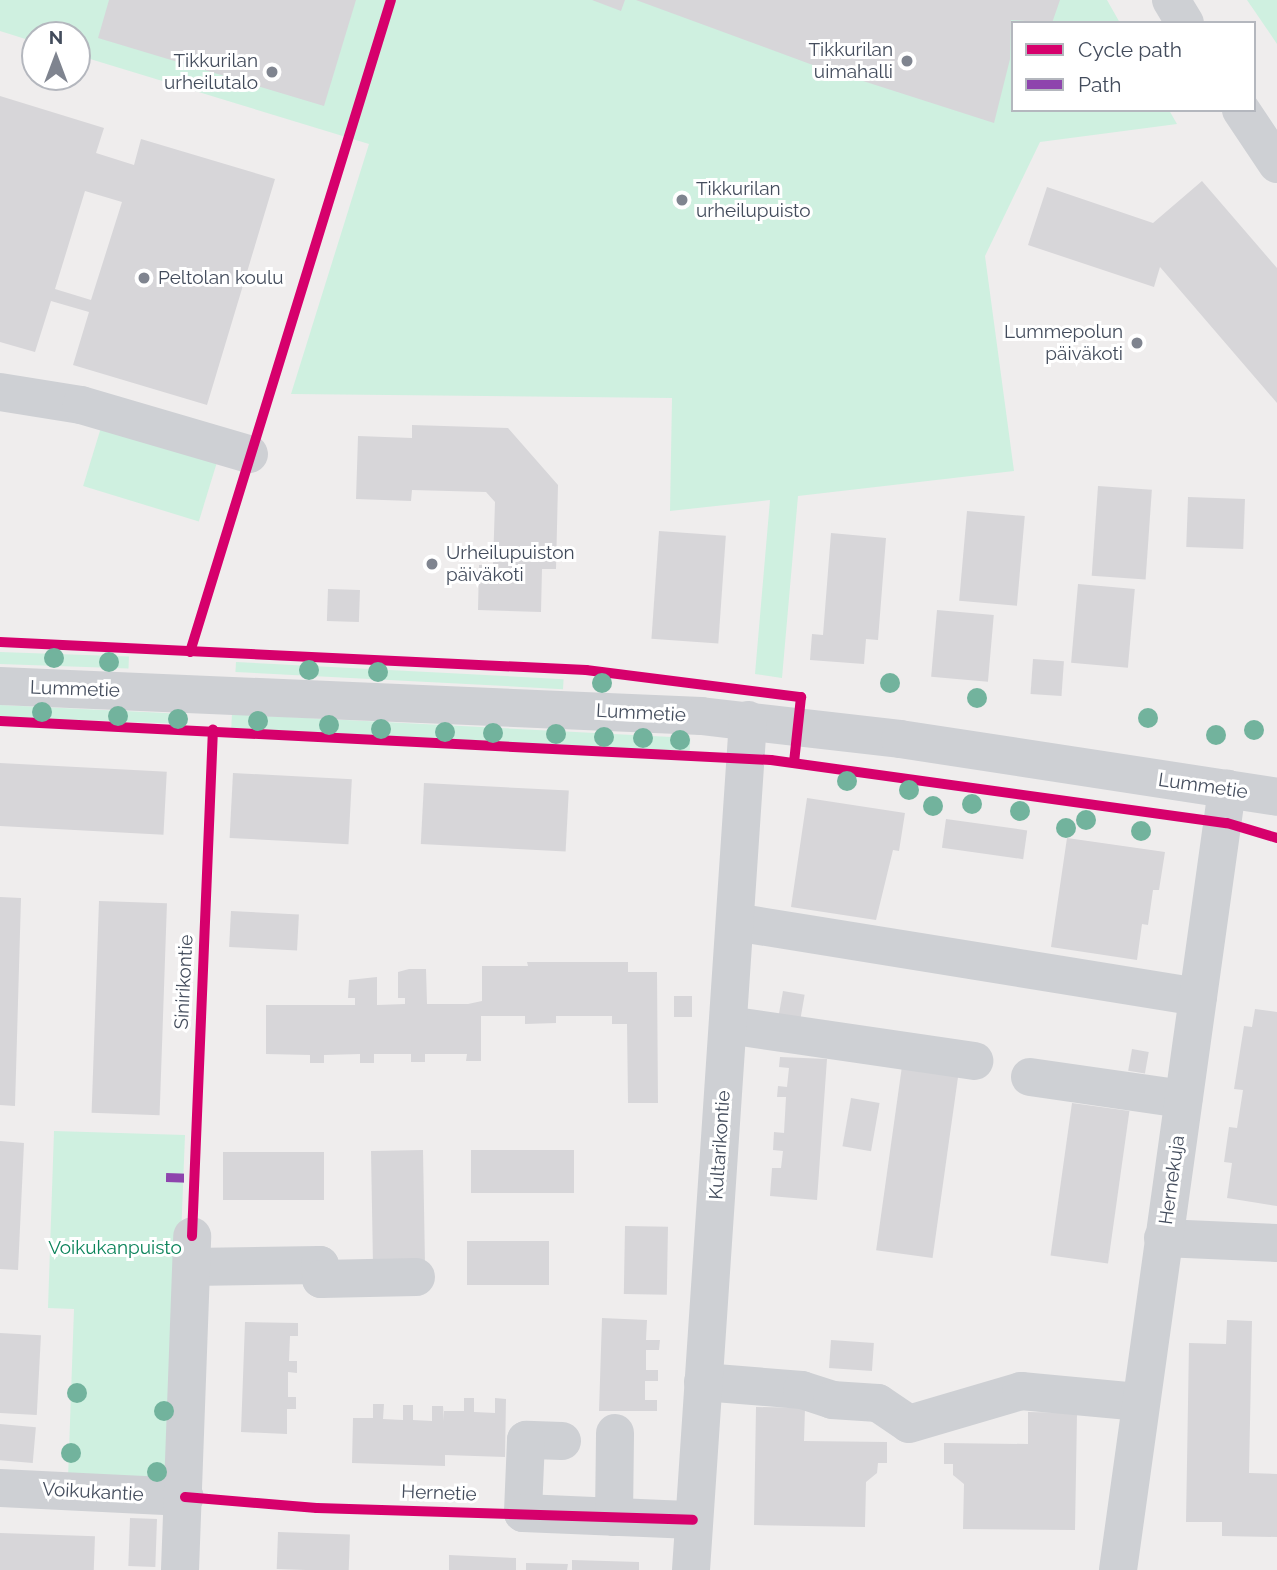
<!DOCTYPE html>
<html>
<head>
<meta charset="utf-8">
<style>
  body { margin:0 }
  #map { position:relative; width:1277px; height:1570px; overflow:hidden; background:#efeded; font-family:Raleway,sans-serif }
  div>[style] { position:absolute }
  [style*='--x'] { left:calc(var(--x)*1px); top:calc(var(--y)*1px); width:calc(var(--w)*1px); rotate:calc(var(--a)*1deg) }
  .green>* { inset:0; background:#cff0e0; transform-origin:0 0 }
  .building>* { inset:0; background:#d7d6d9; transform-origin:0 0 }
  .minor>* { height:38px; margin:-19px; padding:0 19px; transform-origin:19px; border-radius:19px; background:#ced0d4 }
  .quiet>* { height:9px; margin-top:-4.5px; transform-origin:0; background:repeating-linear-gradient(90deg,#8e44ad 0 18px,transparent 0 27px) }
  .cycleway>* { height:10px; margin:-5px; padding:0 5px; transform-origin:5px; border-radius:5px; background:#d6006c }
  .trees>* { width:20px; height:20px; margin:-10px; border-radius:50%; background:#72b39d }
  .dots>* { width:19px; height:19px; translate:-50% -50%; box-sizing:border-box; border:4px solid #fff; border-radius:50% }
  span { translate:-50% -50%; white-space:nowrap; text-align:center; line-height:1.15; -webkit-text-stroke:6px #fff; paint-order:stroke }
  .poi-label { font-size:19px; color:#434c5c }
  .right { translate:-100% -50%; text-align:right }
  .left { translate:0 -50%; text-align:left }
  .street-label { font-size:19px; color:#434c5c }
  .park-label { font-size:19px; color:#0c845b }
  .legend { position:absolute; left:1011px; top:21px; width:245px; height:91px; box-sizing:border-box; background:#fff; border:2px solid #b4b7be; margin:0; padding:9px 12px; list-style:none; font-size:21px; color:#434c5c }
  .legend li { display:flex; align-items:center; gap:14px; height:35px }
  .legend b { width:35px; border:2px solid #b4b7be }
  .north { position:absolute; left:21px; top:21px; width:70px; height:70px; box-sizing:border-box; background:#fff; border:2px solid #b4b7be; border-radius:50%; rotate:0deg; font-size:19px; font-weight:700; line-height:28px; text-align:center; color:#434c5c }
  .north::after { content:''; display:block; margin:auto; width:24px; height:32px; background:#7f848f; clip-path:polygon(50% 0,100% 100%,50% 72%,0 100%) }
</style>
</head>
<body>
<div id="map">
  <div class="green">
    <div style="clip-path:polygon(0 0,1107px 0,1120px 23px,1013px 23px,1013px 110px,1169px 110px,1177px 124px,1040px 142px,985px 256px,1014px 471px,798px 496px,782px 678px,755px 674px,770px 500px,670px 511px,672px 398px,291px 394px,369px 144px,77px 55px,77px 35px,35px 35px,35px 42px,0 31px)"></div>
    <div style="clip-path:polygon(1247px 0,1277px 0,1277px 44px,1271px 35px)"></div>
    <div style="left:103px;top:421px;width:121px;height:68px;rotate:17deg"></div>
    <div style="left:0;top:652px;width:129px;height:12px;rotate:2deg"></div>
    <div style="left:236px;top:662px;width:328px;height:10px;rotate:3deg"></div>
    <div style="clip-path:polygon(0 705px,186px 714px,186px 724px,0 717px)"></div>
    <div style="left:232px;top:714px;width:459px;height:14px;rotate:3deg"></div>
    <div style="clip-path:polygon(54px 1131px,185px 1135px,172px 1470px,164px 1482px,68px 1479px,74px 1309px,48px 1308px)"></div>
  </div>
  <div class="building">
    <div style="clip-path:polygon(109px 0,356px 0,324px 106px,98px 38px)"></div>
    <div style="clip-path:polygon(592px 0,625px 0,621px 11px)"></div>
    <div style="clip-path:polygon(636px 0,1060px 0,1052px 23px,1011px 20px,1010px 59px,994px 123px,810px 64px)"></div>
    <div style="clip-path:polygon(evenodd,0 96px,104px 128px,96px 153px,134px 165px,141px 139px,275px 179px,207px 405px,73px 365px,89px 312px,51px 301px,35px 352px,0 342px,0 96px,85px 191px,122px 202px,91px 300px,55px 289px,85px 191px)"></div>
    <div style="clip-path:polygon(1202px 181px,1277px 268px,1277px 403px,1160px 267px,1154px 287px,1028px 245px,1047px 187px,1153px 223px)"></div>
    <div style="clip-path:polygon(412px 425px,508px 428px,558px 485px,556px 569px,542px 569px,541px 612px,478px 610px,479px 565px,493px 565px,495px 502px,486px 492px,412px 490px,411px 501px,356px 499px,358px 436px,412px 438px)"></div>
    <div style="left:1098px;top:486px;width:54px;height:90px;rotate:4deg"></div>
    <div style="left:1188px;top:497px;width:57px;height:50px;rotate:2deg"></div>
    <div style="left:967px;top:511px;width:58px;height:90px;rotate:5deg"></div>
    <div style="left:659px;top:531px;width:67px;height:108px;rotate:4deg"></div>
    <div style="clip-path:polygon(831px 533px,886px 538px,878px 640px,866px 639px,864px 664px,810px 660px,812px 634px,823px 635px)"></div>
    <div style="left:1078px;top:584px;width:57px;height:79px;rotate:5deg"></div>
    <div style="left:328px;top:589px;width:32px;height:32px;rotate:2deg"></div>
    <div style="left:937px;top:610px;width:57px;height:67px;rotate:5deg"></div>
    <div style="left:1033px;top:659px;width:31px;height:35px;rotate:4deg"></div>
    <div style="left:0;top:763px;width:167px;height:63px;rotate:3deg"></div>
    <div style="left:233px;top:773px;width:119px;height:65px;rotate:3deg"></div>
    <div style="left:424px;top:783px;width:145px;height:61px;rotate:3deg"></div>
    <div style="clip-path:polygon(807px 798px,905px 813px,899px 851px,893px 850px,876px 920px,791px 907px)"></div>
    <div style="left:946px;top:819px;width:82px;height:29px;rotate:8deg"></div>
    <div style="clip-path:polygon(1067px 838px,1165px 852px,1159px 890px,1153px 890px,1148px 925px,1142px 924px,1137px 960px,1051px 947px)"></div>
    <div style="clip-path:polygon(0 897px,21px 898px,15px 1106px,0 1105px)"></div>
    <div style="left:99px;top:901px;width:68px;height:212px;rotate:2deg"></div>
    <div style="left:231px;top:911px;width:68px;height:36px;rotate:3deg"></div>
    <div style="clip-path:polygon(527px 962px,628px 962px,628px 972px,657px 972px,658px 1103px,628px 1103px,627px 1024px,612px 1024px,612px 1016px,556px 1016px,556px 1023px,525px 1024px,525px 1016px,481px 1016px,481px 1061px,466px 1061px,467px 1054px,425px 1054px,425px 1062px,411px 1062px,411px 1054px,374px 1054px,374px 1063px,360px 1063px,360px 1054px,324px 1055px,324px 1063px,310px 1063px,310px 1055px,266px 1054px,266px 1005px,355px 1005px,355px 998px,348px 998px,349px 980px,377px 977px,377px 1005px,405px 1004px,405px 998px,398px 998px,398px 972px,409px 969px,426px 969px,427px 1004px,468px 1004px,482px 1001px,482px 966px,528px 966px)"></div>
    <div style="left:783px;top:991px;width:22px;height:29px;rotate:10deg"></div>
    <div style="left:674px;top:996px;width:18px;height:21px"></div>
    <div style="clip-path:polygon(1255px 1009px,1277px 1012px,1277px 1206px,1227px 1198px,1232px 1163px,1224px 1162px,1229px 1127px,1237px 1128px,1243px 1090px,1234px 1089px,1244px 1026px,1252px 1027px)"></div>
    <div style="left:1132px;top:1049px;width:17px;height:22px;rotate:10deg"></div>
    <div style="clip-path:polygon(780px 1057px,827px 1059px,817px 1200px,770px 1196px,772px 1168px,781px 1168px,783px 1151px,773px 1150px,774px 1132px,784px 1133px,786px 1097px,777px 1097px,778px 1086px,787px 1087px,789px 1068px,779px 1067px)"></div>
    <div style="left:902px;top:1066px;width:57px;height:186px;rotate:8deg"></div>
    <div style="left:851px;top:1098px;width:29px;height:49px;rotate:10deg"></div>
    <div style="left:1072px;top:1103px;width:58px;height:154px;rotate:8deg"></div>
    <div style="clip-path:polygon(0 1141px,24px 1143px,18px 1270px,0 1269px)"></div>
    <div style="left:423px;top:1150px;width:116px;height:52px;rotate:89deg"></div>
    <div style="left:574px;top:1150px;width:43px;height:103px;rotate:90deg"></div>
    <div style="left:324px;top:1152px;width:48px;height:101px;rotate:90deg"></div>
    <div style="left:625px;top:1226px;width:43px;height:68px;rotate:1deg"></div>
    <div style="left:467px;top:1241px;width:82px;height:44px"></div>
    <div style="clip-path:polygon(602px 1318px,647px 1320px,646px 1340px,660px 1340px,659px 1350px,646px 1350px,646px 1370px,658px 1370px,658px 1381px,645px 1381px,645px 1400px,657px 1400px,657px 1411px,599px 1411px)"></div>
    <div style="clip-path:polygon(1227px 1320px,1252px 1321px,1249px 1473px,1277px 1474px,1277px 1537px,1222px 1536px,1222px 1522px,1186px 1522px,1189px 1343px,1226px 1344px)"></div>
    <div style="clip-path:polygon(245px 1322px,298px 1323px,298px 1336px,290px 1336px,289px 1361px,297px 1361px,297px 1373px,288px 1372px,288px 1397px,296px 1397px,296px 1409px,287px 1409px,287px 1434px,241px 1432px)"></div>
    <div style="left:0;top:1333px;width:41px;height:80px;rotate:3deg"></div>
    <div style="left:831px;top:1340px;width:43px;height:28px;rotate:4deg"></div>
    <div style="clip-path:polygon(464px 1398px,474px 1398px,474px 1412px,495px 1413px,495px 1398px,506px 1399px,505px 1457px,445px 1455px,445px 1466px,352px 1463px,353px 1418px,373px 1418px,373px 1404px,384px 1404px,383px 1419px,403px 1420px,403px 1405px,413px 1405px,413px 1420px,432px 1421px,432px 1406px,443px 1406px,444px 1421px,444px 1411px,464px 1411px)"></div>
    <div style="clip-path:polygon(756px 1407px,805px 1408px,804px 1441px,887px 1442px,887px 1463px,878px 1463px,877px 1473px,866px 1482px,865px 1527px,754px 1525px)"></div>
    <div style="clip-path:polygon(1028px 1412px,1077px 1413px,1075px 1530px,963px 1529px,964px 1484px,953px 1475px,953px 1464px,944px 1464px,944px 1443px,1028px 1444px)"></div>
    <div style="left:0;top:1424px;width:36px;height:36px;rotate:5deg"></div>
    <div style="left:130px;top:1518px;width:27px;height:48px;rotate:2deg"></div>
    <div style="left:278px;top:1532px;width:72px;height:37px;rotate:2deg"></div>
    <div style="left:0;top:1533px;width:95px;height:37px;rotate:2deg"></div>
    <div style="clip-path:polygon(449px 1555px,516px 1558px,516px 1570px,449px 1570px)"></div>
    <div style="clip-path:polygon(572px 1560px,639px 1562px,639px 1570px,572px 1570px)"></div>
    <div style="clip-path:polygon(526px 1563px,568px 1564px,567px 1570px,526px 1570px)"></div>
  </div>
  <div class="minor">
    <div style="--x:1171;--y:0;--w:27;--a:59"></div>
    <div style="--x:1241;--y:110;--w:65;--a:56.3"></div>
    <div style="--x:0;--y:392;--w:82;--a:9.1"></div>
    <div style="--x:81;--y:405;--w:175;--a:16.3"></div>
    <div style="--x:0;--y:686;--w:702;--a:2.45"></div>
    <div style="--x:701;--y:716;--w:200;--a:6.6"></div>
    <div style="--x:900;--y:739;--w:381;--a:8.7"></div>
    <div style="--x:735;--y:922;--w:469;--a:9.2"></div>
    <div style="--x:728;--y:1025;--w:249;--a:8.3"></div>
    <div style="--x:1030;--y:1077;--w:155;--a:8.2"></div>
    <div style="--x:1163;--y:1238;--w:114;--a:2.5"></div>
    <div style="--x:192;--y:1267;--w:128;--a:-0.9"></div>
    <div style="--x:320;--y:1265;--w:14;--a:86"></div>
    <div style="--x:321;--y:1279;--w:95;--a:-1.2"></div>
    <div style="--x:703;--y:1382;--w:99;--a:4.6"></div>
    <div style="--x:802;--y:1390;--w:32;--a:18"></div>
    <div style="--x:832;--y:1400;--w:46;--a:3.7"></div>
    <div style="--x:878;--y:1403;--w:37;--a:34"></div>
    <div style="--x:909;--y:1424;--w:117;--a:-16.4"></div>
    <div style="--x:1021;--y:1391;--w:120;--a:5.3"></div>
    <div style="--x:562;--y:1441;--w:36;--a:-178"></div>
    <div style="--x:526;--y:1440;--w:73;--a:92.4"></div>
    <div style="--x:523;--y:1513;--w:170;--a:2.4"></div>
    <div style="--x:0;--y:1488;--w:185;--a:2.8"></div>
    <div style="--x:614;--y:1517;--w:84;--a:-89.3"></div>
    <div style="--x:180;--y:1570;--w:334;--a:-87.9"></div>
    <div style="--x:691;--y:1570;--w:852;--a:-86.16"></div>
    <div style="--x:1118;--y:1570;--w:789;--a:-82.05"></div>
  </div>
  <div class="quiet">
    <div style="--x:166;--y:1177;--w:29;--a:2"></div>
  </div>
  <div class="cycleway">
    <div style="--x:0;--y:642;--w:587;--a:2.74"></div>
    <div style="--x:586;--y:670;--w:217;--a:7.2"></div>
    <div style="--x:801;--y:697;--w:66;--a:96.1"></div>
    <div style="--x:190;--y:652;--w:682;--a:-72.87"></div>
    <div style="--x:0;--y:721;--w:772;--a:2.9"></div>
    <div style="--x:771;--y:760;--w:460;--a:7.9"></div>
    <div style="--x:1227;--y:823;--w:52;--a:16.7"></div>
    <div style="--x:192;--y:1236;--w:507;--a:-87.63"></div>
    <div style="--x:185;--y:1497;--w:132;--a:4.8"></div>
    <div style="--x:317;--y:1508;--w:376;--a:1.8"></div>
  </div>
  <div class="trees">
    <div style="left:54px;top:658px"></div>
    <div style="left:109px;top:662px"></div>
    <div style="left:309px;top:670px"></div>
    <div style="left:378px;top:672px"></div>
    <div style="left:602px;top:683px"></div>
    <div style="left:890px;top:683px"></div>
    <div style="left:977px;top:698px"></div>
    <div style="left:42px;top:712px"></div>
    <div style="left:118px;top:716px"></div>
    <div style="left:1148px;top:718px"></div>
    <div style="left:178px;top:719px"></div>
    <div style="left:258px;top:721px"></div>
    <div style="left:329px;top:725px"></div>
    <div style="left:381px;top:729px"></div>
    <div style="left:1254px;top:730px"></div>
    <div style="left:445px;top:732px"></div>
    <div style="left:493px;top:733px"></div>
    <div style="left:556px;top:734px"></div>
    <div style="left:1216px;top:735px"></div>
    <div style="left:604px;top:737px"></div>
    <div style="left:643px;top:738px"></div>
    <div style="left:680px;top:740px"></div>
    <div style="left:847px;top:781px"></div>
    <div style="left:909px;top:790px"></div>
    <div style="left:972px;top:804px"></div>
    <div style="left:933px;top:806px"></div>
    <div style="left:1020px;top:811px"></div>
    <div style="left:1086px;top:820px"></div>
    <div style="left:1066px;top:828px"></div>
    <div style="left:1141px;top:831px"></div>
    <div style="left:77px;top:1393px"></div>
    <div style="left:164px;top:1411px"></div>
    <div style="left:71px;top:1453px"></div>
    <div style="left:157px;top:1472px"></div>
  </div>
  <div class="dots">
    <div style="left:907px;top:61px;background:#7f848f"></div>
    <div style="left:272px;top:72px;background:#7f848f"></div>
    <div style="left:682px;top:200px;background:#7f848f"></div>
    <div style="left:144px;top:278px;background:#7f848f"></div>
    <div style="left:1137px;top:343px;background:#7f848f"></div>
    <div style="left:432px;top:564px;background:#7f848f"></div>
  </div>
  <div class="poi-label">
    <span class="right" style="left:893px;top:61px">Tikkurilan<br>uimahalli</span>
    <span class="right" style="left:258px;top:72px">Tikkurilan<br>urheilutalo</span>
    <span class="left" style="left:696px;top:200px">Tikkurilan<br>urheilupuisto</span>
    <span class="left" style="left:158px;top:278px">Peltolan koulu</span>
    <span class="right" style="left:1123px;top:343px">Lummepolun<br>päiväkoti</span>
    <span class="left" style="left:446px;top:564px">Urheilupuiston<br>päiväkoti</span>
  </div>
  <div class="street-label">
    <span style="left:75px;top:689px;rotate:2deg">Lummetie</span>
    <span style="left:641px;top:713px;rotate:3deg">Lummetie</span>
    <span style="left:1203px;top:786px;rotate:8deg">Lummetie</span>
    <span style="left:184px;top:982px;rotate:-87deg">Sinirikontie</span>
    <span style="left:720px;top:1145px;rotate:-86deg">Kultarikontie</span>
    <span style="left:1172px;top:1180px;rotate:-82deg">Hernekuja</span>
    <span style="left:93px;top:1492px;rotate:3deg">Voikukantie</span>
    <span style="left:439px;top:1493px;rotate:2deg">Hernetie</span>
  </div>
  <div class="park-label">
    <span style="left:115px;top:1248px">Voikukanpuisto</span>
  </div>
  <ul class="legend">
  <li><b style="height:9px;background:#d6006c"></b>Cycle path</li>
  <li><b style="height:9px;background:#8e44ad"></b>Path</li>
  </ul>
  <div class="north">N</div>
</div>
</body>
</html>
